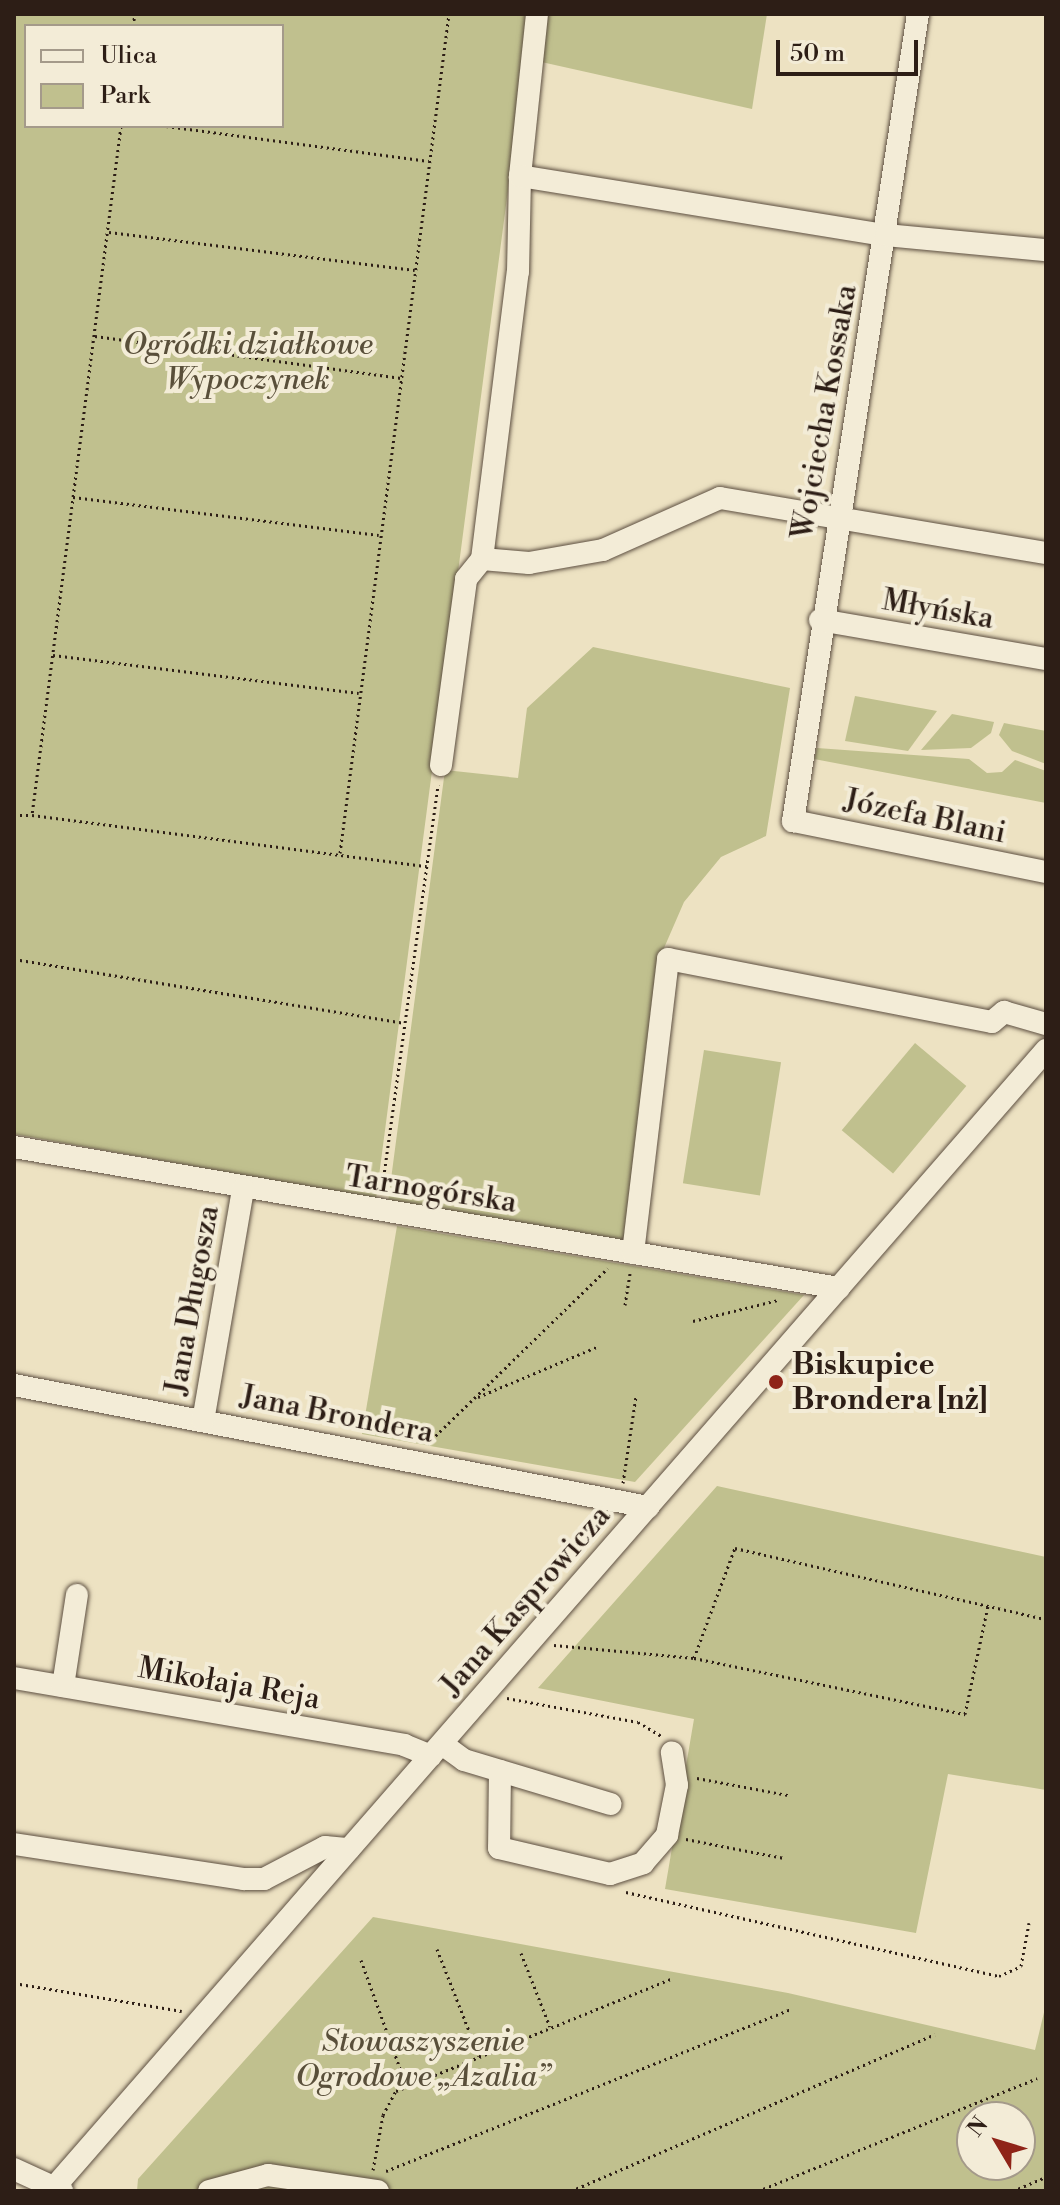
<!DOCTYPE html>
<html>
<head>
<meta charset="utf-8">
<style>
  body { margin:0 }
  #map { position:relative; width:1060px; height:2205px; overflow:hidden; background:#ede2c2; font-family:"Libre Bodoni",serif }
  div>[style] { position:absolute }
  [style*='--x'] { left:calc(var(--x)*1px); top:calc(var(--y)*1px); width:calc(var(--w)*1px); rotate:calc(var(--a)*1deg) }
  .green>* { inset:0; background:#c0c08e; transform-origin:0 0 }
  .path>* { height:3px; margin-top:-1.5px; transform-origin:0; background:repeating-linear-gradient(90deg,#2d1e16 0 2px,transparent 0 6px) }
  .roads { filter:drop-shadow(0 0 2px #5d4f41) drop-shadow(0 0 2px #5d4f41) }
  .minor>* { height:22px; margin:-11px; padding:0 11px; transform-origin:11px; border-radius:11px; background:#f3ecd7 }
  .dots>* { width:22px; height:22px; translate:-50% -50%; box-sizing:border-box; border:4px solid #f3ecd7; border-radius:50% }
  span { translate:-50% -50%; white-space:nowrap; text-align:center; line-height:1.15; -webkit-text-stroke:8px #f3ecd7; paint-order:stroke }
  .park-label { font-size:30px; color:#594f3a; font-style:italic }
  .street-label { font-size:30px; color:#2d1e16 }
  .poi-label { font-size:30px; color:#2d1e16; font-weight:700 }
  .left { translate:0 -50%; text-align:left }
  .frame { position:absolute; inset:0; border:16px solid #2d1e16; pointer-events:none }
  .legend { position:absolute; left:24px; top:24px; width:260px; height:104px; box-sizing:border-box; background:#f3ecd7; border:2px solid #a49a8a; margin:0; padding:10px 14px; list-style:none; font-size:24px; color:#2d1e16 }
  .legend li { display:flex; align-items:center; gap:16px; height:40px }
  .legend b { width:40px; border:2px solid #a49a8a }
  .north { position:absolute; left:956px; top:2101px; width:80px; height:80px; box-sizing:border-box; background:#f3ecd7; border:2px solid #a49a8a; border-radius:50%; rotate:308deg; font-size:22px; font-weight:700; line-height:32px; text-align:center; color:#2d1e16 }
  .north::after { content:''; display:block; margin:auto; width:28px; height:36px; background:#8f2418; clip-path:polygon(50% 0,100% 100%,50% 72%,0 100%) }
  .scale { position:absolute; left:776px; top:40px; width:142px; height:36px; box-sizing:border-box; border:4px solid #2d1e16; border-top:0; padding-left:10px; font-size:24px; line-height:28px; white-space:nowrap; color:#2d1e16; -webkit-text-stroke:6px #f3ecd7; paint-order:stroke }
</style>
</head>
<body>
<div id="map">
  <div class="green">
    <div style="clip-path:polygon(evenodd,14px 14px,531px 14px,376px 1199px,14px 1134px,14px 14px,26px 26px,282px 26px,282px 126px,26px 126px,26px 26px)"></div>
    <div style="clip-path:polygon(544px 14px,767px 14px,752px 109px,537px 61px)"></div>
    <div style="clip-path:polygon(593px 647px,790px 688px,766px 836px,721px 857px,684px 902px,661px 955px,625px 1240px,388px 1202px,445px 770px,518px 778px,527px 708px)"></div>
    <div style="clip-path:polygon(855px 696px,937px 711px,908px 751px,845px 741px)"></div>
    <div style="clip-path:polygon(952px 714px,994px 722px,991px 733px,971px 748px,921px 750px)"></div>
    <div style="clip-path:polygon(1004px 723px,1046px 731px,1046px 764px,1012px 751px,999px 735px)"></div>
    <div style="clip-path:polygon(817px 748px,969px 759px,987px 773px,1002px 772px,1015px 760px,1046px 771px,1046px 803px,814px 759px)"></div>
    <div style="left:915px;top:1043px;width:67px;height:114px;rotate:40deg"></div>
    <div style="left:704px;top:1050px;width:78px;height:135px;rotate:9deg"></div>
    <div style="clip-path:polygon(397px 1226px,804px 1295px,635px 1482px,362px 1434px)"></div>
    <div style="clip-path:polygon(717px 1486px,1046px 1557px,1046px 1790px,948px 1774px,916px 1933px,665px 1889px,694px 1719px,538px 1688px)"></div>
    <div style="clip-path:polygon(evenodd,373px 1917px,788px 1993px,1035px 2050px,1046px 2004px,1046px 2191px,137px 2191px,138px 2179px,373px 1917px,972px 2117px,1020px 2117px,1020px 2165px,972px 2165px,972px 2117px)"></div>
  </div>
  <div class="path">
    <div style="--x:133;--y:26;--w:12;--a:-81"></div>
    <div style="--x:121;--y:126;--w:695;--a:97.36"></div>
    <div style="--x:32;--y:815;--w:398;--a:7.4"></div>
    <div style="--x:166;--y:126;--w:265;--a:7.6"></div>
    <div style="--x:109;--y:232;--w:308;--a:7.1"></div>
    <div style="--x:95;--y:336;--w:309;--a:7.8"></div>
    <div style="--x:73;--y:497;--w:308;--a:7.1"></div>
    <div style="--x:53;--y:655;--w:308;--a:7.1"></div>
    <div style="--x:14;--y:815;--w:18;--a:0"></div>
    <div style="--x:340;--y:853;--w:846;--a:-82.6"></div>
    <div style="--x:14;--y:959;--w:396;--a:9.3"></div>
    <div style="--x:382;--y:1189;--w:408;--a:-82.1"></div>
    <div style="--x:625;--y:1305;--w:32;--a:-81"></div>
    <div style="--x:693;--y:1321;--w:88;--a:-13.9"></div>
    <div style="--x:478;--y:1397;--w:131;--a:-22.9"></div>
    <div style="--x:427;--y:1444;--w:252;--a:-44.2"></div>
    <div style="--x:623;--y:1483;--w:88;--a:-81.5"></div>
    <div style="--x:554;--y:1645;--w:141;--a:5.3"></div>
    <div style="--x:694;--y:1658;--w:277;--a:11.7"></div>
    <div style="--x:965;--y:1714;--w:110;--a:-78"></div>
    <div style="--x:694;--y:1658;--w:117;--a:-69.6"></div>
    <div style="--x:735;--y:1548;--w:319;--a:12.9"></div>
    <div style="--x:507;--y:1698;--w:133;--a:10.4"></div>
    <div style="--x:638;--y:1722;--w:27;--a:31"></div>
    <div style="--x:697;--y:1778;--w:93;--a:10.6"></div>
    <div style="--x:686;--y:1839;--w:100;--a:11"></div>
    <div style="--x:626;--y:1892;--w:382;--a:12.7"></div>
    <div style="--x:999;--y:1976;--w:24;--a:-24"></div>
    <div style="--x:1021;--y:1966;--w:44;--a:-79.5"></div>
    <div style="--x:437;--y:1949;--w:115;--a:68.6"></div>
    <div style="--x:521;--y:1953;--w:79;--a:68.6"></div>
    <div style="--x:361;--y:1960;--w:133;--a:70.2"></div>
    <div style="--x:14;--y:1983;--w:170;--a:9.5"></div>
    <div style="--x:373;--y:2170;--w:56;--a:-79.7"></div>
    <div style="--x:383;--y:2115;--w:27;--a:-62"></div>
    <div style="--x:396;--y:2091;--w:299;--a:-22.2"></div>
    <div style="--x:386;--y:2171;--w:436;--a:-21.8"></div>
    <div style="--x:571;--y:2191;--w:396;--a:-23.3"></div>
    <div style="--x:758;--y:2191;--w:301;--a:-22"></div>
    <div style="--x:1013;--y:2191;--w:36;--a:-23"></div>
  </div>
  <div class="roads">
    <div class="minor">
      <div style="--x:918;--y:14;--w:817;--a:98.8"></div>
      <div style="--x:793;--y:821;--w:258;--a:11.4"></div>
      <div style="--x:520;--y:176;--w:163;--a:-84"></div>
      <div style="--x:482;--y:559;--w:47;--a:4.9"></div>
      <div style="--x:529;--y:563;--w:75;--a:-10"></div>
      <div style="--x:603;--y:550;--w:128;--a:-24"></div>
      <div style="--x:720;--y:498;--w:331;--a:9.6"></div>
      <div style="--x:820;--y:620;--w:229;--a:9.8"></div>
      <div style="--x:441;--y:765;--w:188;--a:-82.3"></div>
      <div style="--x:466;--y:579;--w:26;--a:-51"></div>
      <div style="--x:482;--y:559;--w:289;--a:-82.9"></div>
      <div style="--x:518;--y:272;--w:96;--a:-88.8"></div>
      <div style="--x:520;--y:176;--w:371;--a:9.2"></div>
      <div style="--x:886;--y:235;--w:161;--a:5.4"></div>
      <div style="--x:14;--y:1147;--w:837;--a:9.7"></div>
      <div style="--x:633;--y:1253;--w:296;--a:-83.2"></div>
      <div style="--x:668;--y:959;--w:330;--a:11"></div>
      <div style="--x:992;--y:1022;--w:16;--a:-40"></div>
      <div style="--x:1004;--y:1012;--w:44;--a:15.9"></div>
      <div style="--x:14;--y:1385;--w:646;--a:10.89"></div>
      <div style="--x:203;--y:1421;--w:235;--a:-80.2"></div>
      <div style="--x:14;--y:1678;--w:396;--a:9.7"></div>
      <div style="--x:404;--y:1745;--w:29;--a:22"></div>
      <div style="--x:63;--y:1686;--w:92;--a:-81.3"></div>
      <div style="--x:442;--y:1744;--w:27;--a:36"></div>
      <div style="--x:464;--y:1760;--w:153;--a:16.7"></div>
      <div style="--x:500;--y:1771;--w:77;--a:90.7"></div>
      <div style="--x:499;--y:1848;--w:114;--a:13.2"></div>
      <div style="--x:610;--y:1874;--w:35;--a:-18"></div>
      <div style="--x:643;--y:1863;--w:37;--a:-49"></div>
      <div style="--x:667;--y:1835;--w:51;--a:-78.7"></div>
      <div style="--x:677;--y:1785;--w:33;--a:-99"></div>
      <div style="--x:14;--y:1844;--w:233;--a:8.7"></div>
      <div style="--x:244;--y:1879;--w:20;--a:0"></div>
      <div style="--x:264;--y:1879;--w:69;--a:-27.7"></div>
      <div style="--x:325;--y:1847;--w:24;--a:5"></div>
      <div style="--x:14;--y:2169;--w:53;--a:24.6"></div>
      <div style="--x:51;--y:2191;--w:1514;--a:-48.91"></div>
      <div style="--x:209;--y:2191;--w:61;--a:-15.2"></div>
      <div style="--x:268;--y:2175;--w:111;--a:8.3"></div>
    </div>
  </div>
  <div class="dots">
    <div style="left:776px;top:1382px;background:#8f2418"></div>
  </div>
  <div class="park-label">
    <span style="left:248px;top:362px">Ogródki działkowe<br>Wypoczynek</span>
    <span style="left:423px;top:2059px">Stowaszyszenie<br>Ogrodowe „Azalia”</span>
  </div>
  <div class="street-label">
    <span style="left:825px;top:412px;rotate:-80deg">Wojciecha Kossaka</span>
    <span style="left:938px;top:610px;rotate:10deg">Młyńska</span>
    <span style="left:925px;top:817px;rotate:12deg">Józefa Blani</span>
    <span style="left:431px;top:1190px;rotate:9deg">Tarnogórska</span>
    <span style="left:193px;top:1300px;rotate:-80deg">Jana Długosza</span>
    <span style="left:337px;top:1415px;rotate:11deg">Jana Brondera</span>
    <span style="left:526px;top:1601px;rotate:-49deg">Jana Kasprowicza</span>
    <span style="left:229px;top:1684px;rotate:10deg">Mikołaja Reja</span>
  </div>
  <div class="poi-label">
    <span class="left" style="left:792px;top:1382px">Biskupice<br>Brondera [nż]</span>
  </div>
  <div class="frame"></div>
  <ul class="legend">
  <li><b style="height:10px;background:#f3ecd7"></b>Ulica</li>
  <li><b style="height:22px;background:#c0c08e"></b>Park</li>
  </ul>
  <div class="north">N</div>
  <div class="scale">50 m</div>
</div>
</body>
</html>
